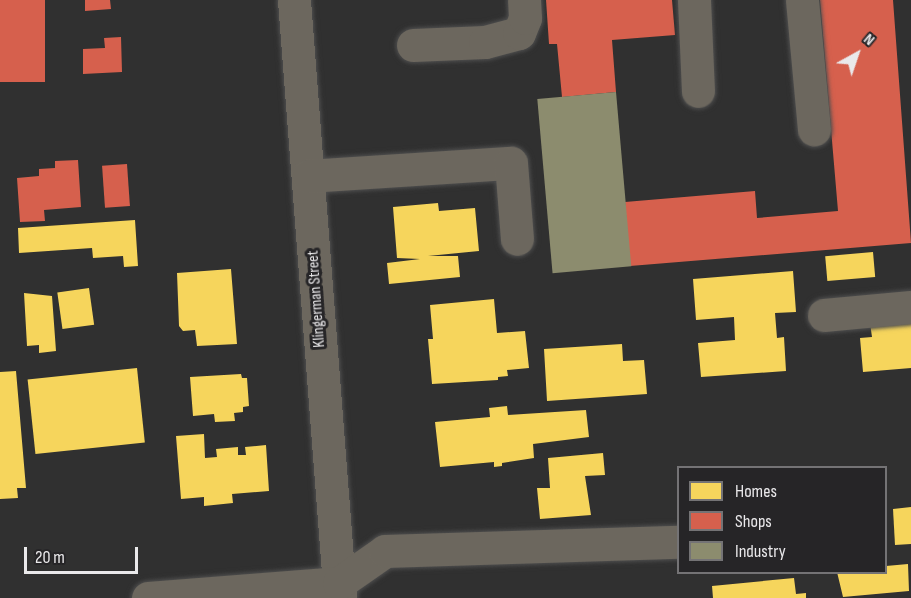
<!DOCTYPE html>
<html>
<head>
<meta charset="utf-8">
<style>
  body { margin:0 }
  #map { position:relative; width:911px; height:598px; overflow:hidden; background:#303030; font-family:"Sofia Sans Condensed",sans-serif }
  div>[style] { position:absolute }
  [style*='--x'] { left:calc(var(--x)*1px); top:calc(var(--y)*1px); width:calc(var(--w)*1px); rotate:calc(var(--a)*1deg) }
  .homes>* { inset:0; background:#f6d55c; transform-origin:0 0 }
  .shops>* { inset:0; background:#d6604d; transform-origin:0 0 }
  .industry>* { inset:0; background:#8c8c6e; transform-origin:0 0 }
  .roads { filter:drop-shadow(0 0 2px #4e4e4e) drop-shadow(0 0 2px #4e4e4e) }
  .minor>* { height:33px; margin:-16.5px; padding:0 16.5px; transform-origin:16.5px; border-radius:16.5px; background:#6c675e }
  span { translate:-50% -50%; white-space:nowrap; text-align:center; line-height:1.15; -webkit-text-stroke:6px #262527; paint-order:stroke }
  .street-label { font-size:16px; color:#eae9eb }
  .legend { position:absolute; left:677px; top:466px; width:210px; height:108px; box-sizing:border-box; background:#262527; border:2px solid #747375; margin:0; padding:8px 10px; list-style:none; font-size:18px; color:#eae9eb }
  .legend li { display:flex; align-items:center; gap:12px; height:30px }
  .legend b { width:30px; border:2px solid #747375 }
  .north { position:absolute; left:827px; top:24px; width:60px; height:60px; -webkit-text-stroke:4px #262527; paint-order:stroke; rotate:40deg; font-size:16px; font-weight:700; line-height:24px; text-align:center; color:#eae9eb }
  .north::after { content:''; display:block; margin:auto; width:21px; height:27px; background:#eae9eb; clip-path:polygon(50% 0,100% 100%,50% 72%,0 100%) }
  .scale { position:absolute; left:24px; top:547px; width:114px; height:27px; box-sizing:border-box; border:3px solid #eae9eb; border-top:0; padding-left:8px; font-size:18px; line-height:21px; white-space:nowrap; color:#eae9eb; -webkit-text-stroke:4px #262527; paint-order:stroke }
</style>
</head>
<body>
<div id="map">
  <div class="homes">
    <div style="clip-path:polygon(438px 203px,439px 211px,475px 208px,479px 251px,428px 256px,458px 256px,460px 277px,389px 284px,387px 263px,420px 259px,397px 258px,393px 207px)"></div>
    <div style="clip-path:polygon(135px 220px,138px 266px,124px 267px,123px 256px,93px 258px,92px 248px,19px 253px,18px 228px)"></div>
    <div style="left:873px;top:252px;width:25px;height:48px;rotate:85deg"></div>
    <div style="clip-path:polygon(231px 269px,237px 344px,197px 346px,195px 330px,183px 331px,179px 326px,177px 273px)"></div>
    <div style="clip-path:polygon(793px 271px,796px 312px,775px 313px,777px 338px,784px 337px,786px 371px,701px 377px,698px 343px,735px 340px,734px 317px,696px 320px,693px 279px)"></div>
    <div style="left:89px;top:288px;width:37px;height:32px;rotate:82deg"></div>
    <div style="clip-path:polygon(24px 293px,52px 296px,56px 351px,39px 353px,39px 345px,27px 346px)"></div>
    <div style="clip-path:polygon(494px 299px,497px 333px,525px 331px,529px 368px,507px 370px,508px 376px,498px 377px,498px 380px,432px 384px,428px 339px,433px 339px,430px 305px)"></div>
    <div style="clip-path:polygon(911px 320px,911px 368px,863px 372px,860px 338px,872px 337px,870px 323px)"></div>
    <div style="clip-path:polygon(622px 344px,623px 361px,644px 360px,647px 394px,547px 401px,544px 349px)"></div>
    <div style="left:137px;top:368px;width:75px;height:110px;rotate:84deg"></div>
    <div style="clip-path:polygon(16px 371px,26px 488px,17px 488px,18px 498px,0 499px,0 372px)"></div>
    <div style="clip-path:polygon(241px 374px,242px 378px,247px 378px,249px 406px,243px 407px,243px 412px,234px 413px,235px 421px,215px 422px,214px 414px,193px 416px,190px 377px)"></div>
    <div style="clip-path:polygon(507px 406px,508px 415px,586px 410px,589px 437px,533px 444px,534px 458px,502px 463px,502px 466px,494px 467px,494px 462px,440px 467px,435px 422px,490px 417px,489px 408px)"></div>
    <div style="clip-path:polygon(204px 434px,205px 458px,217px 457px,216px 449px,238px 447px,238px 455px,246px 455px,245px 447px,266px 445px,269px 491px,232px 494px,233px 503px,204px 506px,204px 497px,181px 499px,176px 436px)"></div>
    <div style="clip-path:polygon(603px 453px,605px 475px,585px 476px,591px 515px,540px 519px,537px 488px,550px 488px,548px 458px)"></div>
    <div style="clip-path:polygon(911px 507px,911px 544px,895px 545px,893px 509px)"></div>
    <div style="clip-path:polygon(908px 564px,909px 591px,843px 597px,837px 572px,886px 572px,886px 566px)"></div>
    <div style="clip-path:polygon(794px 578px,796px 594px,806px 593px,806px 598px,713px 598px,712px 586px)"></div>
  </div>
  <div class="shops">
    <div style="left:0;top:0;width:45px;height:82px"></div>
    <div style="clip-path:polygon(85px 0,110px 0,111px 9px,85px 11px)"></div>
    <div style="clip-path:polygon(546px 0,672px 0,675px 35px,612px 40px,616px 92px,562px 97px,557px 44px,549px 44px)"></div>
    <div style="clip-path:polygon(820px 0,893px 0,911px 243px,630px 266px,625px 202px,755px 191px,757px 218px,838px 211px)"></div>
    <div style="clip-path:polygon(121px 37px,122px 72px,83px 74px,83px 49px,105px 48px,104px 38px)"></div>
    <div style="clip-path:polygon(78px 160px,81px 207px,44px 210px,45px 221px,20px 222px,17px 178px,39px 176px,39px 169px,55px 168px,55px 161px)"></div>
    <div style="left:127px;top:164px;width:42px;height:25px;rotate:86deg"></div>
  </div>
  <div class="industry">
    <div style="left:616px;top:92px;width:175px;height:79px;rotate:85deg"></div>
  </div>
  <div class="roads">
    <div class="minor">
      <div style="--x:294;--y:0;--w:600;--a:85.6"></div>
      <div style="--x:694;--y:0;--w:91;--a:87.5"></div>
      <div style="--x:802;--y:0;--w:130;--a:84.7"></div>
      <div style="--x:413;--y:45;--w:72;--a:-2.4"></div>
      <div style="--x:485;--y:42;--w:35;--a:-15"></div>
      <div style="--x:519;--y:33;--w:16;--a:-68"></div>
      <div style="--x:525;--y:18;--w:18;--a:-93"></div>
      <div style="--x:308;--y:176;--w:203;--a:-3.7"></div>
      <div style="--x:511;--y:163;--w:76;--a:85.5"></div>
      <div style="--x:824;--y:315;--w:87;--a:-5.3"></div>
      <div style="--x:148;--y:598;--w:192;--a:-4.5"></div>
      <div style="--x:339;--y:583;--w:56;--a:-34.8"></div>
      <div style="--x:385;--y:551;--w:293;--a:-1.8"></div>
    </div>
  </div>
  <div class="street-label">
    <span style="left:317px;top:299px;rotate:-94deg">Klingerman Street</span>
  </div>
  <ul class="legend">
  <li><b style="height:16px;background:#f6d55c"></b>Homes</li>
  <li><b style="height:16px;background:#d6604d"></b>Shops</li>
  <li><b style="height:16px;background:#8c8c6e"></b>Industry</li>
  </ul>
  <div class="north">N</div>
  <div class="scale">20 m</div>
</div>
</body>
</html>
